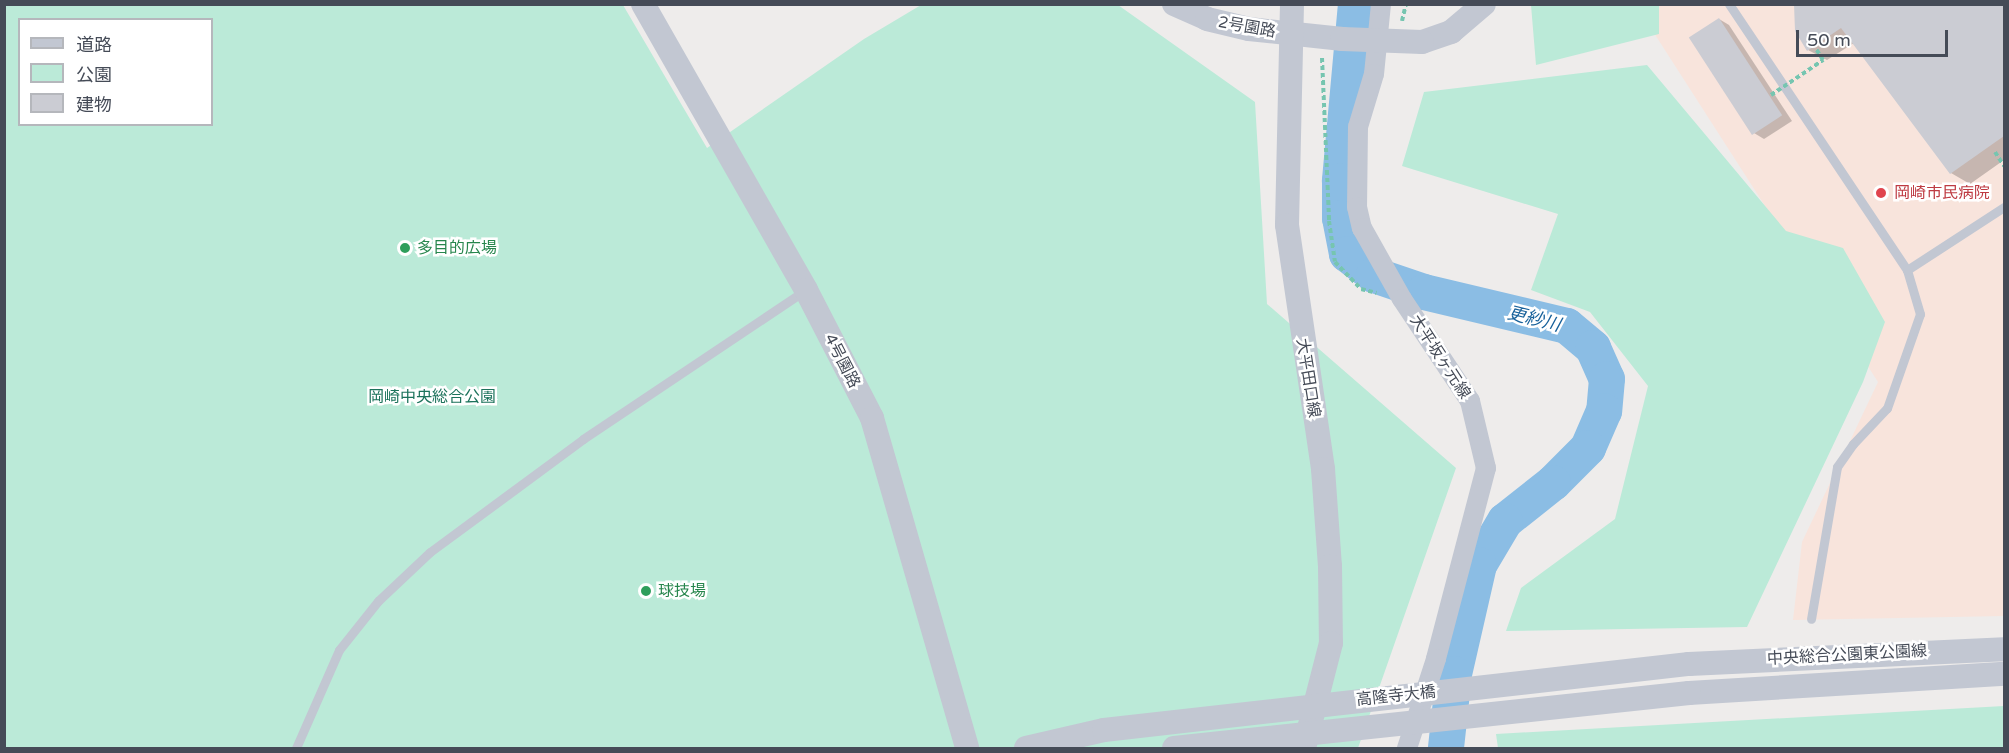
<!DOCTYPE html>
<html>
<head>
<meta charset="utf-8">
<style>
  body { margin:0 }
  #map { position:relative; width:2009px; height:753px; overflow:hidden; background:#eeeceb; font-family:"Varela Round","Noto Sans JP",sans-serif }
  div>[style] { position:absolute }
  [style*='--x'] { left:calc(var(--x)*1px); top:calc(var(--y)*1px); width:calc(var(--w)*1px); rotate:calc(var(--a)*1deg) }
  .medical>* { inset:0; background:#f8e4dc }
  .green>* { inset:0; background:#bbead8 }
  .shadow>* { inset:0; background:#0003 }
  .river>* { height:36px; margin:-18px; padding:0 18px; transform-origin:18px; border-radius:18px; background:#8bbde4 }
  .building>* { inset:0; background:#cbccd3; transform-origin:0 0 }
  .path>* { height:4px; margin-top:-2px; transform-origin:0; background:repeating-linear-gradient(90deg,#76c5b0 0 4.5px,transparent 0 7.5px) }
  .service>* { height:9px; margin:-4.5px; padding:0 4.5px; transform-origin:4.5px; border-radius:4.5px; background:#c2c7d2 }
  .minor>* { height:20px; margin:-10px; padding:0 10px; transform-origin:10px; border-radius:10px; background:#c2c7d2 }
  .tertiary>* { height:24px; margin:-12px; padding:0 12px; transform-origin:12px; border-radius:12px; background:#c2c7d2 }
  .path-bridge>* { height:4px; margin-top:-2px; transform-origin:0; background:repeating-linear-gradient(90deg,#76c5b0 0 4.5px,transparent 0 7.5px) }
  .tertiary-bridge>* { height:24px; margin:-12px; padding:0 12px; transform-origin:12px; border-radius:12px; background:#c2c7d2 }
  .dots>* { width:16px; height:16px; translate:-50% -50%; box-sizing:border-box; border:3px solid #fff; border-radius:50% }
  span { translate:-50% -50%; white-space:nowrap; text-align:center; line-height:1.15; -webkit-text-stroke:5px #fff; paint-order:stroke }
  .street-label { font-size:16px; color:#454b57 }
  .health-label { font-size:16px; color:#be3a42 }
  .left { translate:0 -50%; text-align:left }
  .leisure-label { font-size:16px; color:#27864d }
  .park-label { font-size:16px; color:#1c725b }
  .water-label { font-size:18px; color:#16609a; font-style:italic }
  .frame { position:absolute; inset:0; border:6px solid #454b57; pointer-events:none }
  .legend { position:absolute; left:18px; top:18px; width:195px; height:108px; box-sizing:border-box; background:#fff; border:2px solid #b5b7bc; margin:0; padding:8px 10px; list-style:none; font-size:18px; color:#454b57 }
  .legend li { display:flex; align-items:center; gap:12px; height:30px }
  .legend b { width:30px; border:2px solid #b5b7bc }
  .scale { position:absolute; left:1796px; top:30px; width:152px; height:27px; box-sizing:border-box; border:3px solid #454b57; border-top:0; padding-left:8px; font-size:18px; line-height:21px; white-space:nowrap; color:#454b57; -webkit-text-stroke:4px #fff; paint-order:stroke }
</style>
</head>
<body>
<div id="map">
  <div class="medical">
    <div style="clip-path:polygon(1636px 5px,2004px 5px,2004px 616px,1793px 620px,1802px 542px,1878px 382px)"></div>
  </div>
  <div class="green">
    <div style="clip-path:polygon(evenodd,4px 5px,623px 5px,707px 148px,864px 39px,921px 5px,1118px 5px,1255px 102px,1267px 304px,1456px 468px,1358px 748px,5px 748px,4px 5px,20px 20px,212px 20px,212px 124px,20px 124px,20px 20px)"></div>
    <div style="clip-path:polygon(1531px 5px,1659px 5px,1659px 34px,1536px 65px)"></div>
    <div style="clip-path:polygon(1647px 65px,1786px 231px,1843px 248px,1885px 322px,1863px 382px,1747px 627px,1506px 631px,1521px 588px,1615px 519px,1648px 386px,1590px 312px,1531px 290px,1558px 214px,1402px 166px,1424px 92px)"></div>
    <div style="clip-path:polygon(2004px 706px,2004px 748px,1498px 748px,1496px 734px)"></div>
  </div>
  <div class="shadow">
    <div style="clip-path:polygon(1796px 4px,2004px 4px,2004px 160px,1970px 184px,1951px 173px,1854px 43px,1827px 60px,1808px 50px)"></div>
    <div style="clip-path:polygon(1719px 19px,1729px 25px,1792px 121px,1764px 139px,1754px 133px)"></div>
  </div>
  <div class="river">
    <div style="--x:1356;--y:4;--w:178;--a:95.2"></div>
    <div style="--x:1340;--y:181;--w:37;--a:90"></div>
    <div style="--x:1340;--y:218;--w:37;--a:79"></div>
    <div style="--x:1347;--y:254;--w:34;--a:38"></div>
    <div style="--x:1374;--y:275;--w:53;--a:18.8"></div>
    <div style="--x:1424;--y:292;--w:147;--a:13.4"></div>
    <div style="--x:1567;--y:326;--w:34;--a:40"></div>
    <div style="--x:1593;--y:348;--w:34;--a:66"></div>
    <div style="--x:1607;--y:379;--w:32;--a:95"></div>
    <div style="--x:1604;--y:411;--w:40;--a:113.4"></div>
    <div style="--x:1588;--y:448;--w:49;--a:135"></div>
    <div style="--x:1553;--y:483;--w:61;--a:141.6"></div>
    <div style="--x:1505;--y:521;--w:51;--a:120.6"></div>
    <div style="--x:1479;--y:565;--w:112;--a:102.9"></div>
    <div style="--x:1454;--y:674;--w:74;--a:96.2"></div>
  </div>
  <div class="building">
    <div style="clip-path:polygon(1794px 4px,2004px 4px,2004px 136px,1950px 174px,1841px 28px,1807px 51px,1795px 31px)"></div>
    <div style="left:1719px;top:18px;width:116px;height:36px;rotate:57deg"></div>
  </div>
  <div class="path">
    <div style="--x:1402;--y:21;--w:17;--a:-77"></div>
    <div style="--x:1322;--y:58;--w:163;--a:87.5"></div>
    <div style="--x:1329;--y:221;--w:41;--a:81.7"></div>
    <div style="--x:1335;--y:262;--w:37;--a:46"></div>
    <div style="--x:1361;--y:289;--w:16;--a:14"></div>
    <div style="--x:1995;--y:152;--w:17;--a:57"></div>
  </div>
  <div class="service">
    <div style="--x:1729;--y:4;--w:320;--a:56.2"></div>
    <div style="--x:1907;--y:270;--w:46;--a:73.5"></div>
    <div style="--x:1920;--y:314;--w:100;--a:109.3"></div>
    <div style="--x:1887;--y:408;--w:50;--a:133.4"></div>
    <div style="--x:1853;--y:444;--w:28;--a:125"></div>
    <div style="--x:1837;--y:467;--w:154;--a:99.7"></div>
    <div style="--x:1907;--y:270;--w:116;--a:-33"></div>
    <div style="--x:296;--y:748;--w:107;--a:-66.3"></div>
    <div style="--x:339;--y:650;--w:63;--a:-51.5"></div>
    <div style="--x:378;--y:601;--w:71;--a:-43.3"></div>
    <div style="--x:430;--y:552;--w:190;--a:-36.4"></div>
    <div style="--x:583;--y:439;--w:266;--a:-33.8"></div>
  </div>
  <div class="minor">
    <div style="--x:1381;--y:4;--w:70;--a:95.7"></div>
    <div style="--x:1374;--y:74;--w:55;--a:106.8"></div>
    <div style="--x:1358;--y:127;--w:80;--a:90.7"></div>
    <div style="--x:1357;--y:207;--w:22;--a:77"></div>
    <div style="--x:1362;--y:228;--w:81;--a:60.6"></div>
    <div style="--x:1402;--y:299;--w:123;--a:56.3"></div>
    <div style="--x:1470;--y:401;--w:69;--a:76.6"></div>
    <div style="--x:1486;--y:468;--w:197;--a:104.7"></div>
    <div style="--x:1436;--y:659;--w:94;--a:108"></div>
  </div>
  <div class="tertiary">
    <div style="--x:643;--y:4;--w:329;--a:60.3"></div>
    <div style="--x:806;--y:290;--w:144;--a:62.7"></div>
    <div style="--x:872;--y:418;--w:343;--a:73.9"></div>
    <div style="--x:1174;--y:4;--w:36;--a:24"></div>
    <div style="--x:1207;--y:19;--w:43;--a:13.4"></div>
    <div style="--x:1249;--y:29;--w:94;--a:6.1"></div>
    <div style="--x:1292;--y:4;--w:221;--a:91.3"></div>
    <div style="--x:1287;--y:225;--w:247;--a:81.6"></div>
    <div style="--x:1323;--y:469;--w:97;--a:85.9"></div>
    <div style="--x:1330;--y:566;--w:77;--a:89.3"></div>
    <div style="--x:1331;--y:643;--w:108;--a:104.4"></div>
    <div style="--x:1422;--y:42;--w:31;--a:-19"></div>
    <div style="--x:1451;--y:32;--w:43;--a:-40.3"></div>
    <div style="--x:1689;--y:664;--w:315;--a:-2.7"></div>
    <div style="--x:1689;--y:693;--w:316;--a:-3.5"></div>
    <div style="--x:1026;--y:748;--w:80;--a:-13"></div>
  </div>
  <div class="path-bridge">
    <div style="--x:1771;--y:95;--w:63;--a:-33.9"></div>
    <div style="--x:1823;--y:60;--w:13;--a:-122"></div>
  </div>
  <div class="tertiary-bridge">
    <div style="--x:1342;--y:39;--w:80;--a:2.1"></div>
    <div style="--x:1104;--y:730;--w:589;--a:-6.44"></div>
    <div style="--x:1174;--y:748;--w:518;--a:-6.1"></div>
  </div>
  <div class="dots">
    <div style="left:1881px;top:193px;background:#e0444e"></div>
    <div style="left:405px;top:248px;background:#2e9e5b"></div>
    <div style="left:646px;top:591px;background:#2e9e5b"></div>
  </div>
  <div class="street-label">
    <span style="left:1247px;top:27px;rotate:10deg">2号園路</span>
    <span style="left:1440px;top:357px;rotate:57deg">大平坂ヶ元線</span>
    <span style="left:842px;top:361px;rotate:63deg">4号園路</span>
    <span style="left:1308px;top:378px;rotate:81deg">大平田口線</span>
    <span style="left:1847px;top:655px;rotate:-3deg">中央総合公園東公園線</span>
    <span style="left:1396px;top:696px;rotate:-6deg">高隆寺大橋</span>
  </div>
  <div class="health-label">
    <span class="left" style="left:1894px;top:193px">岡崎市民病院</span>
  </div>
  <div class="leisure-label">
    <span class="left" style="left:417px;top:248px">多目的広場</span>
    <span class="left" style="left:658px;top:591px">球技場</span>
  </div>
  <div class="park-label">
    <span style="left:432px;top:397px">岡崎中央総合公園</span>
  </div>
  <div class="water-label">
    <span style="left:1534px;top:319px;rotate:14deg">更紗川</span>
  </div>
  <div class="frame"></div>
  <ul class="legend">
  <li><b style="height:8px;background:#c2c7d2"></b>道路</li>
  <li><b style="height:16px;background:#bbead8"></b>公園</li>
  <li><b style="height:16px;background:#cbccd3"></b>建物</li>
  </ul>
  <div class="scale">50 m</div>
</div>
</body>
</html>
